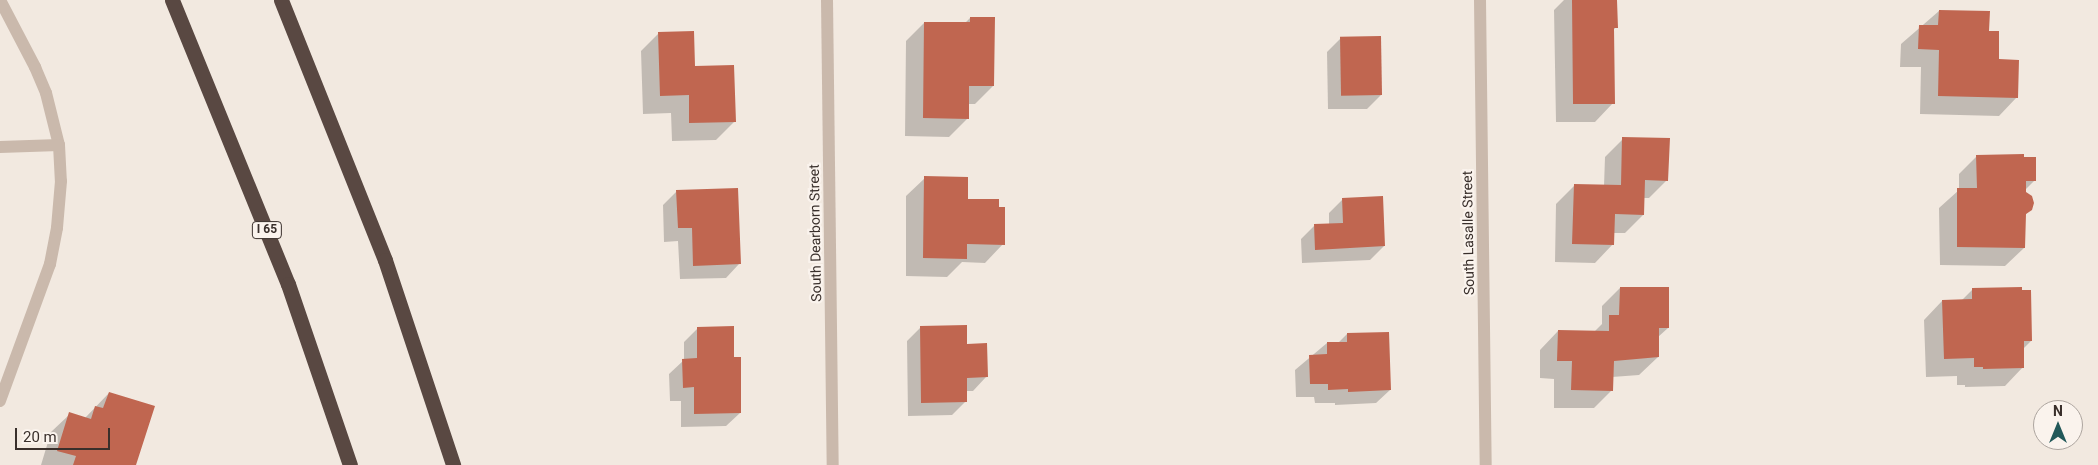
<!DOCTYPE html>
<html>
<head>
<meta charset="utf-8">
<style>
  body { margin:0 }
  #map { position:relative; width:2098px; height:465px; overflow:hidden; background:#f2e9e0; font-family:Roboto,sans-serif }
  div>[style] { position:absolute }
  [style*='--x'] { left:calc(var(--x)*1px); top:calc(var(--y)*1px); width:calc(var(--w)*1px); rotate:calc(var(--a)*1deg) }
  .shadow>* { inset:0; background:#0003 }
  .building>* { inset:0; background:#c06650; transform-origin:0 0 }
  .street>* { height:12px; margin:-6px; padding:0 6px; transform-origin:6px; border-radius:6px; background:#cab9ac }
  .highway>* { height:15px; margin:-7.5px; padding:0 7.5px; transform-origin:7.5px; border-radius:7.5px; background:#594842 }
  span { translate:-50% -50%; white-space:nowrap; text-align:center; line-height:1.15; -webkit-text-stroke:4.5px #faf3ed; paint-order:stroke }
  .shield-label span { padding:1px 4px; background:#faf3ed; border:1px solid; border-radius:4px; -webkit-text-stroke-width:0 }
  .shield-label { font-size:12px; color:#392f2b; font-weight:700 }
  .street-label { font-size:14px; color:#392f2b }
  .north { position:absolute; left:2033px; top:400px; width:50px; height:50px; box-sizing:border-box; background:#faf3ed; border:1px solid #ada59f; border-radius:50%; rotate:0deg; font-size:14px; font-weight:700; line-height:20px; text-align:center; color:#392f2b }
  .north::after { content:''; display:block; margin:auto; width:18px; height:22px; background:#225859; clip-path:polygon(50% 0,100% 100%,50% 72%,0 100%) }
  .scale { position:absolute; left:15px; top:428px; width:95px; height:22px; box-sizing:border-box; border:2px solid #392f2b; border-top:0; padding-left:6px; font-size:15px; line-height:18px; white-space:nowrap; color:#392f2b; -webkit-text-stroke:4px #faf3ed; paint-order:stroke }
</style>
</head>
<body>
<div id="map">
  <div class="shadow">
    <div style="clip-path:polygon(1564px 0,1616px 0,1616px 27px,1612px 32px,1613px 103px,1595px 122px,1556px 122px,1554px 10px)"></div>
    <div style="clip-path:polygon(1939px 11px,1988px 32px,1998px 60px,2017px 97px,1999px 116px,1920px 114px,1921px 67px,1900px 67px,1901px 44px)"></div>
    <div style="clip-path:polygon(970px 18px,993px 86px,975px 104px,967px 104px,967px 119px,949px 137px,905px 136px,906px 41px,924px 23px,965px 23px)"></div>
    <div style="clip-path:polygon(659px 33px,694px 67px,734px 122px,716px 140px,672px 141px,671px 113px,643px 114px,641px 51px)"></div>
    <div style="clip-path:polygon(1341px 38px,1381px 95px,1367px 109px,1328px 109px,1327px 52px)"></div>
    <div style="clip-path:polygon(1623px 139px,1667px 180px,1649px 198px,1644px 198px,1643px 215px,1625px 233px,1613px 233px,1613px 244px,1595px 263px,1555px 262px,1556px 204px,1574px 186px,1604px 186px,1605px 157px)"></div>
    <div style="clip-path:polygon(1977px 156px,2035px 180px,2025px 190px,2031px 209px,2025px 215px,2024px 248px,2005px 266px,1940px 265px,1939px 208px,1959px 190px,1959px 174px)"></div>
    <div style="clip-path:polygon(925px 178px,967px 200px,1003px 244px,985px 263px,962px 262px,947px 277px,906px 276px,906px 196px)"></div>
    <div style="clip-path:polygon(677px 191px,739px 264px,726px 278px,680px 279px,678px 241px,664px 242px,663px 205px)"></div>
    <div style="clip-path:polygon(1343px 199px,1384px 246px,1370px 260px,1302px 263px,1301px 239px,1315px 225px,1329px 224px,1329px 213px)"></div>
    <div style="clip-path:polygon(1620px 288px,1668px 328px,1658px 337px,1658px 357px,1639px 375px,1612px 377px,1612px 390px,1594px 408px,1554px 408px,1554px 379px,1540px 378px,1540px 350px,1558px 331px,1594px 332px,1602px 324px,1602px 306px)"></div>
    <div style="clip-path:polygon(1972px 290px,2031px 341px,2023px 349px,2023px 367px,2005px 386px,1965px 387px,1965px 385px,1957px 385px,1957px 376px,1926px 377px,1924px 320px,1942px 301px,1961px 301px)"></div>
    <div style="clip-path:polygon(698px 328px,733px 358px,740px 413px,726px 426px,681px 427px,681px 401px,670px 401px,669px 374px,684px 360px,684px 342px)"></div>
    <div style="clip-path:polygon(920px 328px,966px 345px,986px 377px,973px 391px,966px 391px,966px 401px,952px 415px,908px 416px,907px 341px)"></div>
    <div style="clip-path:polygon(1347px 334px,1390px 390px,1376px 403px,1335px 405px,1335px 403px,1315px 403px,1314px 397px,1296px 397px,1295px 370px,1327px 343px,1338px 343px)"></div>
    <div style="clip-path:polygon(109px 393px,135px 465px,41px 465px,51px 432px,70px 414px,85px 418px)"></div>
  </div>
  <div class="building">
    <div style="clip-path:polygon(1572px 0,1617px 0,1618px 28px,1614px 28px,1615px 104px,1573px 104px)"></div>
    <div style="clip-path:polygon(1939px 10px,1990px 11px,1989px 31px,1999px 31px,1999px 59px,2019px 60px,2018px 98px,1938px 96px,1939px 50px,1918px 49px,1919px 25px,1938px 25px)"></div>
    <div style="clip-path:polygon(970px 17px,995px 17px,994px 86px,969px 86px,969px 119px,923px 118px,924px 22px,970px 22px)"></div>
    <div style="clip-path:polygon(694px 31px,695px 66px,734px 65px,736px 122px,689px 123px,689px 95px,660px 96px,658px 32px)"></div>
    <div style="left:1381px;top:36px;width:59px;height:41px;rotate:89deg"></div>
    <div style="clip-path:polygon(1622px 137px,1670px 138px,1668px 181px,1645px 180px,1644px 215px,1615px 214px,1614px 245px,1572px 244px,1574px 184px,1621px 185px)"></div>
    <div style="clip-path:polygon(2024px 154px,2024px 157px,2036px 157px,2036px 181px,2026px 181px,2026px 192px,2032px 196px,2034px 203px,2032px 210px,2026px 214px,2025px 248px,1957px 247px,1957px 188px,1977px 188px,1976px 155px)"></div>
    <div style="clip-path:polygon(924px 176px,968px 177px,968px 199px,999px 199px,999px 207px,1005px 207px,1005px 245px,967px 244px,967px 259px,923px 258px)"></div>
    <div style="clip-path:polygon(738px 188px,741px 264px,693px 266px,692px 228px,678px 228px,676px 190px)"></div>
    <div style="clip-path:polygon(1383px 196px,1385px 246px,1315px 250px,1314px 224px,1343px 223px,1342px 198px)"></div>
    <div style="clip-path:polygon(1620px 287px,1669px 287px,1669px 328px,1659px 328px,1659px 357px,1614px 361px,1613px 391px,1571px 390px,1572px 361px,1557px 361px,1558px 330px,1609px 331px,1609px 315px,1619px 315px)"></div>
    <div style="clip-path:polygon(2022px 287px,2022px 290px,2031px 290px,2032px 341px,2024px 341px,2024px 368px,1983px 369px,1983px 367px,1974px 367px,1974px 358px,1944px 359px,1942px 300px,1972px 299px,1972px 288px)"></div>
    <div style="clip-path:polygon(967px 325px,967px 344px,987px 343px,988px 377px,967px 378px,967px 402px,921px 403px,920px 326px)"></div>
    <div style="clip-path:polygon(734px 326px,734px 357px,741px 357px,741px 413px,694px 414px,694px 387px,683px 388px,682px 359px,697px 358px,697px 327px)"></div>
    <div style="clip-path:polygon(1389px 332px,1391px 390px,1348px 392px,1348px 389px,1328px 390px,1328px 384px,1310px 384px,1309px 355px,1327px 354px,1327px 342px,1347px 342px,1347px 333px)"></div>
    <div style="clip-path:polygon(109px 392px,155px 406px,136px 465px,73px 465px,76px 456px,57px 451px,69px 412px,91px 419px,95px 406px,103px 408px)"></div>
  </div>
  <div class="street">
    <div style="--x:0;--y:0;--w:76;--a:62.4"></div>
    <div style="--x:35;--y:67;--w:28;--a:67"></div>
    <div style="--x:46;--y:93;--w:54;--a:76"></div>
    <div style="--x:59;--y:145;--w:36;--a:87"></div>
    <div style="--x:61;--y:181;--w:47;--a:94.9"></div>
    <div style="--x:57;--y:228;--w:37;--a:101"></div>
    <div style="--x:50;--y:264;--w:146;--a:110.1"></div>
    <div style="--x:827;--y:0;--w:465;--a:89.3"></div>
    <div style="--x:1480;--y:0;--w:465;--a:89.3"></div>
    <div style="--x:0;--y:147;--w:59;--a:-1.9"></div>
  </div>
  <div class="highway">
    <div style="--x:172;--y:0;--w:307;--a:67.8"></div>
    <div style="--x:288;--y:284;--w:191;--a:71.1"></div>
    <div style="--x:281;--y:0;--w:280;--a:68.2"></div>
    <div style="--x:385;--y:260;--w:216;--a:71.6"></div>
  </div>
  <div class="shield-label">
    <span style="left:267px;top:230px">I 65</span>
  </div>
  <div class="street-label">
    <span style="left:815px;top:233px;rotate:-91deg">South Dearborn Street</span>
    <span style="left:1468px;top:233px;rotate:-91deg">South Lasalle Street</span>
  </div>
  <div class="north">N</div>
  <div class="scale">20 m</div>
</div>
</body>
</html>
